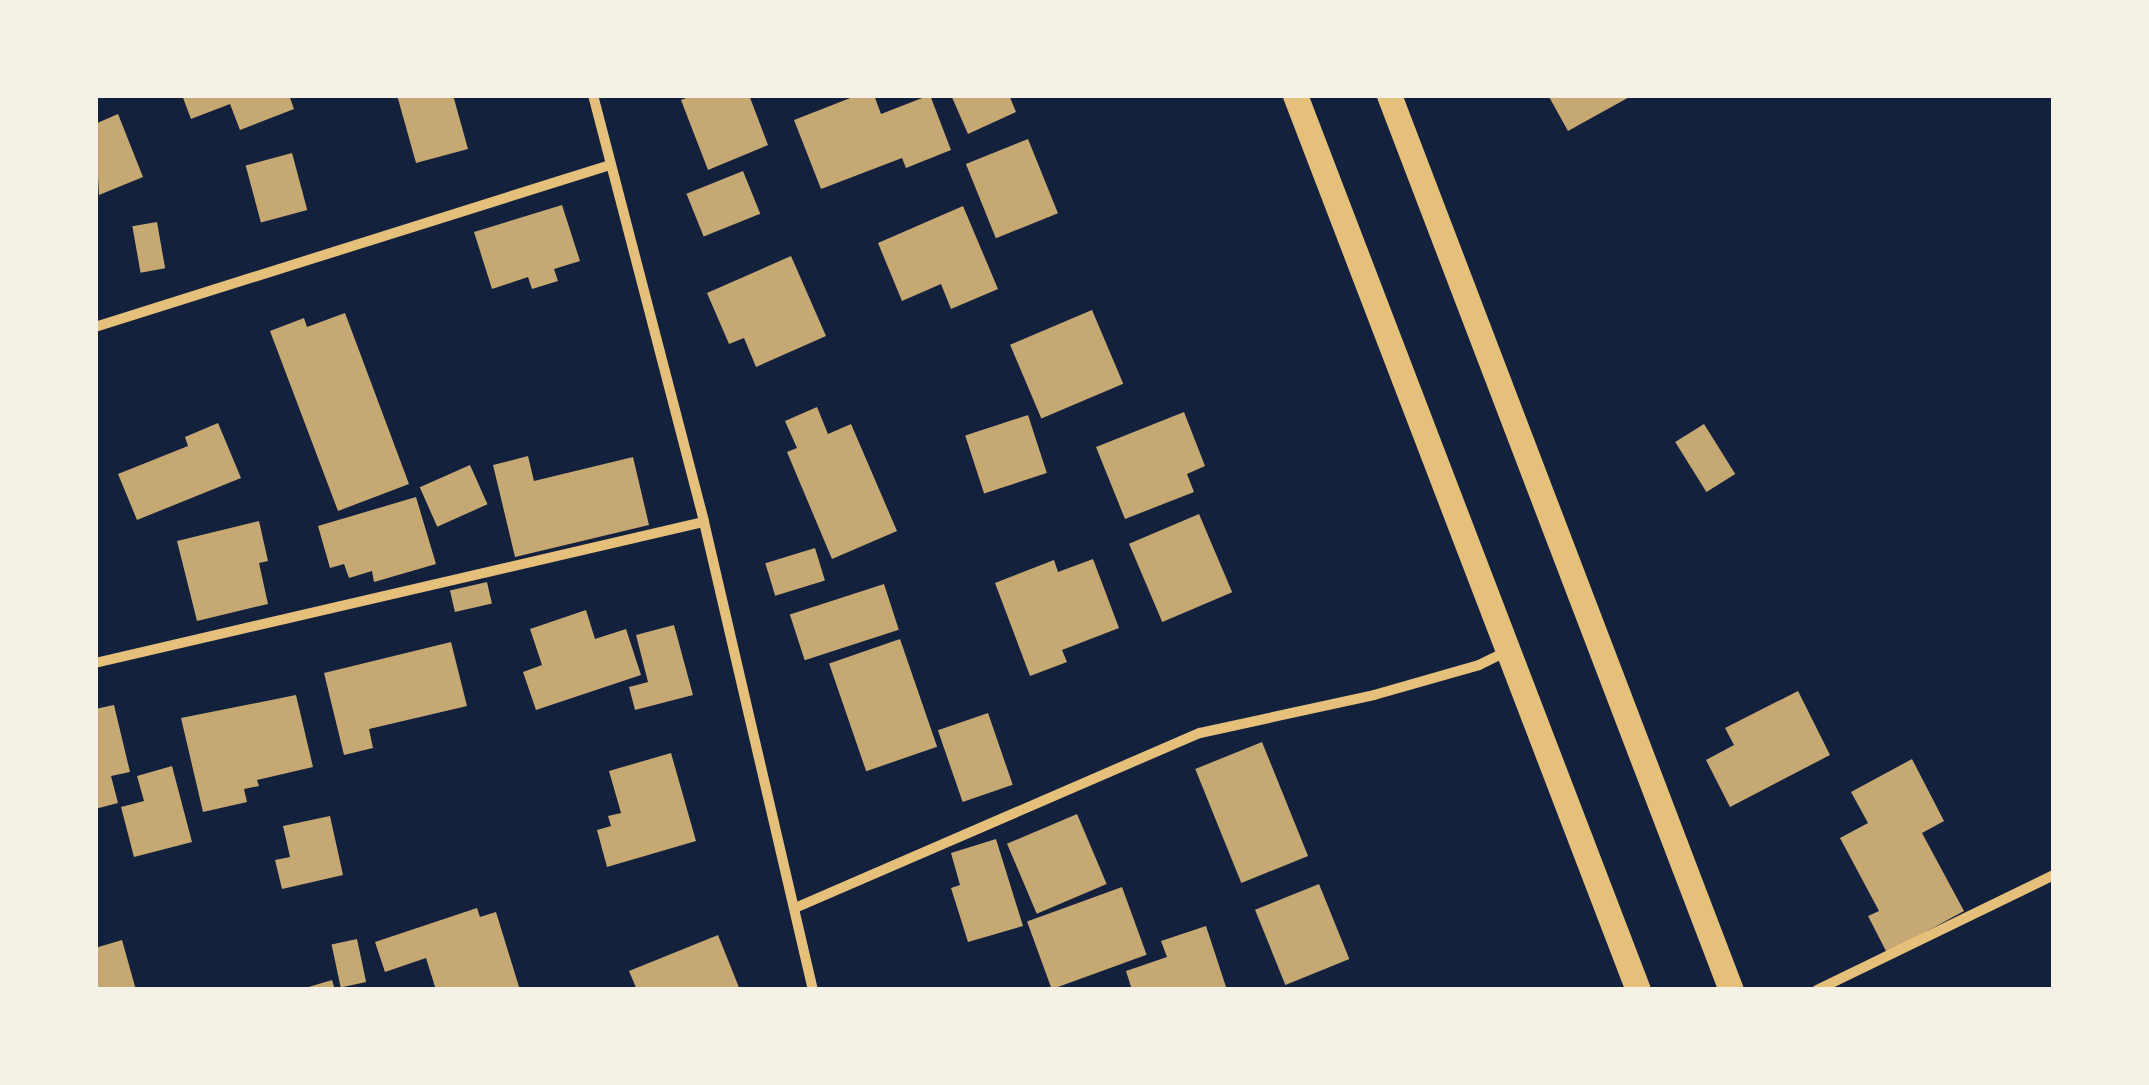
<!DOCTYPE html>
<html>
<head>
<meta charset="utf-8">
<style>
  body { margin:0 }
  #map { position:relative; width:2149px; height:1085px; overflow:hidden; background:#14213d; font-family:"Crimson Pro",serif }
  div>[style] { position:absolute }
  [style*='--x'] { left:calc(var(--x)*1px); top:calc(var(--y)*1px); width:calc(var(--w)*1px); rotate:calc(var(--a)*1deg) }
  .building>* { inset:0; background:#c6a872; transform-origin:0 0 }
  .minor>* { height:10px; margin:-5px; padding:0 5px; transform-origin:5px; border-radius:5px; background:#e5c07b }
  .primary>* { height:25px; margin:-12.5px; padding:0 12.5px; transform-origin:12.5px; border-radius:12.5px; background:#e5c07b }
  span { translate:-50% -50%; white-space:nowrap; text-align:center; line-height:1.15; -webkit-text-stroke:9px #f6f1e7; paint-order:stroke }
  .frame { position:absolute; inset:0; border:98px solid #f6f1e7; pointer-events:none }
</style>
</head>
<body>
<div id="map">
  <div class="building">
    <div style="clip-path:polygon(182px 95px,289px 95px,294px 109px,240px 130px,230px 104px,191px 119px)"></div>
    <div style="clip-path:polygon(397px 95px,453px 95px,468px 149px,416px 163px)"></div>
    <div style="clip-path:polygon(694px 95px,749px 95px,768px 145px,708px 170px,681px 100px)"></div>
    <div style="clip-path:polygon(858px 95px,874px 95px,881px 114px,930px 95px,951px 150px,906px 168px,902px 158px,821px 189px,794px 120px)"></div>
    <div style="clip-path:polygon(951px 95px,1009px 95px,1016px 112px,968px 134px)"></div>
    <div style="clip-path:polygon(1548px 95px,1633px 95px,1568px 131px)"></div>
    <div style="clip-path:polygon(118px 114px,143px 177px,99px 195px,95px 124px)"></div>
    <div style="left:1028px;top:139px;width:80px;height:67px;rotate:68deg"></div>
    <div style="left:292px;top:153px;width:59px;height:48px;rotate:75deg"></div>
    <div style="left:743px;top:171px;width:46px;height:61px;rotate:68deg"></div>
    <div style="clip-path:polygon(562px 205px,580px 261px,554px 269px,558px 281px,532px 289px,528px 277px,492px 289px,474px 232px)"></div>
    <div style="clip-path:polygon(963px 206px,998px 289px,951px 309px,941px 284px,902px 301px,878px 243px)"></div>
    <div style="left:157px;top:222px;width:47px;height:25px;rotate:80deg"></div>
    <div style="clip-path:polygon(791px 256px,826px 336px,756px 367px,744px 338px,729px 344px,707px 293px)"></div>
    <div style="left:1092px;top:310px;width:80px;height:89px;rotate:67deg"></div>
    <div style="clip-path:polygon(345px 313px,409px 484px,338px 511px,270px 331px,304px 318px,307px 327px)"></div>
    <div style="clip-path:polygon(817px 407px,828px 434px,851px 424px,897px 531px,832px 559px,787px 452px,797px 448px,785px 421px)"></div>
    <div style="clip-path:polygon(1184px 412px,1205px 466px,1187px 474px,1194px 492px,1125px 519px,1096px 447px)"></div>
    <div style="left:1028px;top:415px;width:61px;height:66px;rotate:72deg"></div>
    <div style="clip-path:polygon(218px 423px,241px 478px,137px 520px,118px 474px,188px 446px,185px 437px)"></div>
    <div style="left:1704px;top:424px;width:59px;height:34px;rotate:58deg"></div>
    <div style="clip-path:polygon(528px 456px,534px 481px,633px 457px,649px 525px,515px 557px,493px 465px)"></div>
    <div style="left:470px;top:465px;width:43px;height:55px;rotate:66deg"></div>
    <div style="clip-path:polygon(416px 497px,436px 564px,374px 582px,372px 571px,349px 578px,344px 564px,330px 568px,318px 526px)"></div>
    <div style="left:1199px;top:514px;width:85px;height:76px;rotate:67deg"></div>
    <div style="clip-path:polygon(259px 521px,268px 561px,259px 563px,268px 604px,197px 621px,177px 541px)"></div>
    <div style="left:815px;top:548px;width:34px;height:52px;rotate:73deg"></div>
    <div style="clip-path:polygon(1093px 559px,1119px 628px,1062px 650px,1067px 662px,1030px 676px,995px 583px,1054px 560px,1058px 572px)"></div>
    <div style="left:487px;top:582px;width:22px;height:38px;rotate:77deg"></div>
    <div style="left:884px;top:584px;width:48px;height:99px;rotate:72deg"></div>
    <div style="clip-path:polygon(586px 610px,595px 639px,626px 629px,641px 675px,536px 710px,523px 672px,542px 665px,530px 629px)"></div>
    <div style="clip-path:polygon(674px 625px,693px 695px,635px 710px,629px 687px,648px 682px,636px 635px)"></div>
    <div style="left:900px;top:639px;width:114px;height:75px;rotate:71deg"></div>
    <div style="clip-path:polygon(451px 642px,467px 706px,369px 729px,373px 748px,344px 755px,324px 673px)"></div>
    <div style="clip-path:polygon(1798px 691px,1830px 755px,1730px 807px,1706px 760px,1734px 745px,1725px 728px)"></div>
    <div style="clip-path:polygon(296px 695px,313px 767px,257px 780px,259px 786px,244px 789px,247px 802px,203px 812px,181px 718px)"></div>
    <div style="clip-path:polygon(114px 705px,130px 772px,111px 776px,118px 803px,95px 809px,95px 709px)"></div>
    <div style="left:988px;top:713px;width:76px;height:53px;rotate:71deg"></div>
    <div style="left:1262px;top:742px;width:123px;height:72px;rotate:68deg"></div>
    <div style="clip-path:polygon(671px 753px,696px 841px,607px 867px,597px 830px,611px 826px,608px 816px,621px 813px,609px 771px)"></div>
    <div style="clip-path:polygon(1912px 759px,1944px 821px,1922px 833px,1964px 911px,1887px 953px,1868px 916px,1879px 911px,1840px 838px,1868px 823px,1851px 792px)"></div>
    <div style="clip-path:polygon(172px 766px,192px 842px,134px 857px,121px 807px,144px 801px,137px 776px)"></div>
    <div style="left:1077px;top:814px;width:76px;height:76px;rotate:67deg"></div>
    <div style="clip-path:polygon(330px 816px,343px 875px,282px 889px,275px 860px,290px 857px,283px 826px)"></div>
    <div style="clip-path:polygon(996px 839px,1023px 926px,968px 942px,951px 888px,960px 885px,951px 853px)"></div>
    <div style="left:1319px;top:884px;width:81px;height:69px;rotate:68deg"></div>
    <div style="left:1122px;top:887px;width:72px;height:101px;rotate:70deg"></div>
    <div style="clip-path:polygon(477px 908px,480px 917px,496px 912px,520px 990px,436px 990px,426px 958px,385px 972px,375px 942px)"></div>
    <div style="clip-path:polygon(1206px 926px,1227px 990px,1132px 990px,1126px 971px,1167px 957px,1161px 941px)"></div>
    <div style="clip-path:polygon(718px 935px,740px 990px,637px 990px,629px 971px)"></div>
    <div style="left:357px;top:939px;width:44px;height:26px;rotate:78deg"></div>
    <div style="clip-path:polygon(122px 940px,136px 990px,95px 990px,95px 948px)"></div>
    <div style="clip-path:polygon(332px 980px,335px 990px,302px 990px,302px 989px)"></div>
  </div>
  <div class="minor">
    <div style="--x:593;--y:95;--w:441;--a:75.4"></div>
    <div style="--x:704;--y:522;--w:481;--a:76.9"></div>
    <div style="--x:95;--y:327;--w:540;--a:-17.46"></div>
    <div style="--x:95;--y:663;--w:625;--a:-13.04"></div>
    <div style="--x:795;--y:908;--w:441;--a:-23.4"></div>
    <div style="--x:1200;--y:733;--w:178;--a:-12.3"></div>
    <div style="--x:1374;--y:695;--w:109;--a:-15.9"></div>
    <div style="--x:1479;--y:665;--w:30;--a:-26"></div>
    <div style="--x:1817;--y:990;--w:263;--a:-25.9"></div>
  </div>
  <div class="primary">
    <div style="--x:1295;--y:95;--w:958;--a:69.03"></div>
    <div style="--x:1389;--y:95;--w:958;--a:69.09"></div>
  </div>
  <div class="frame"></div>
</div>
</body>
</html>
